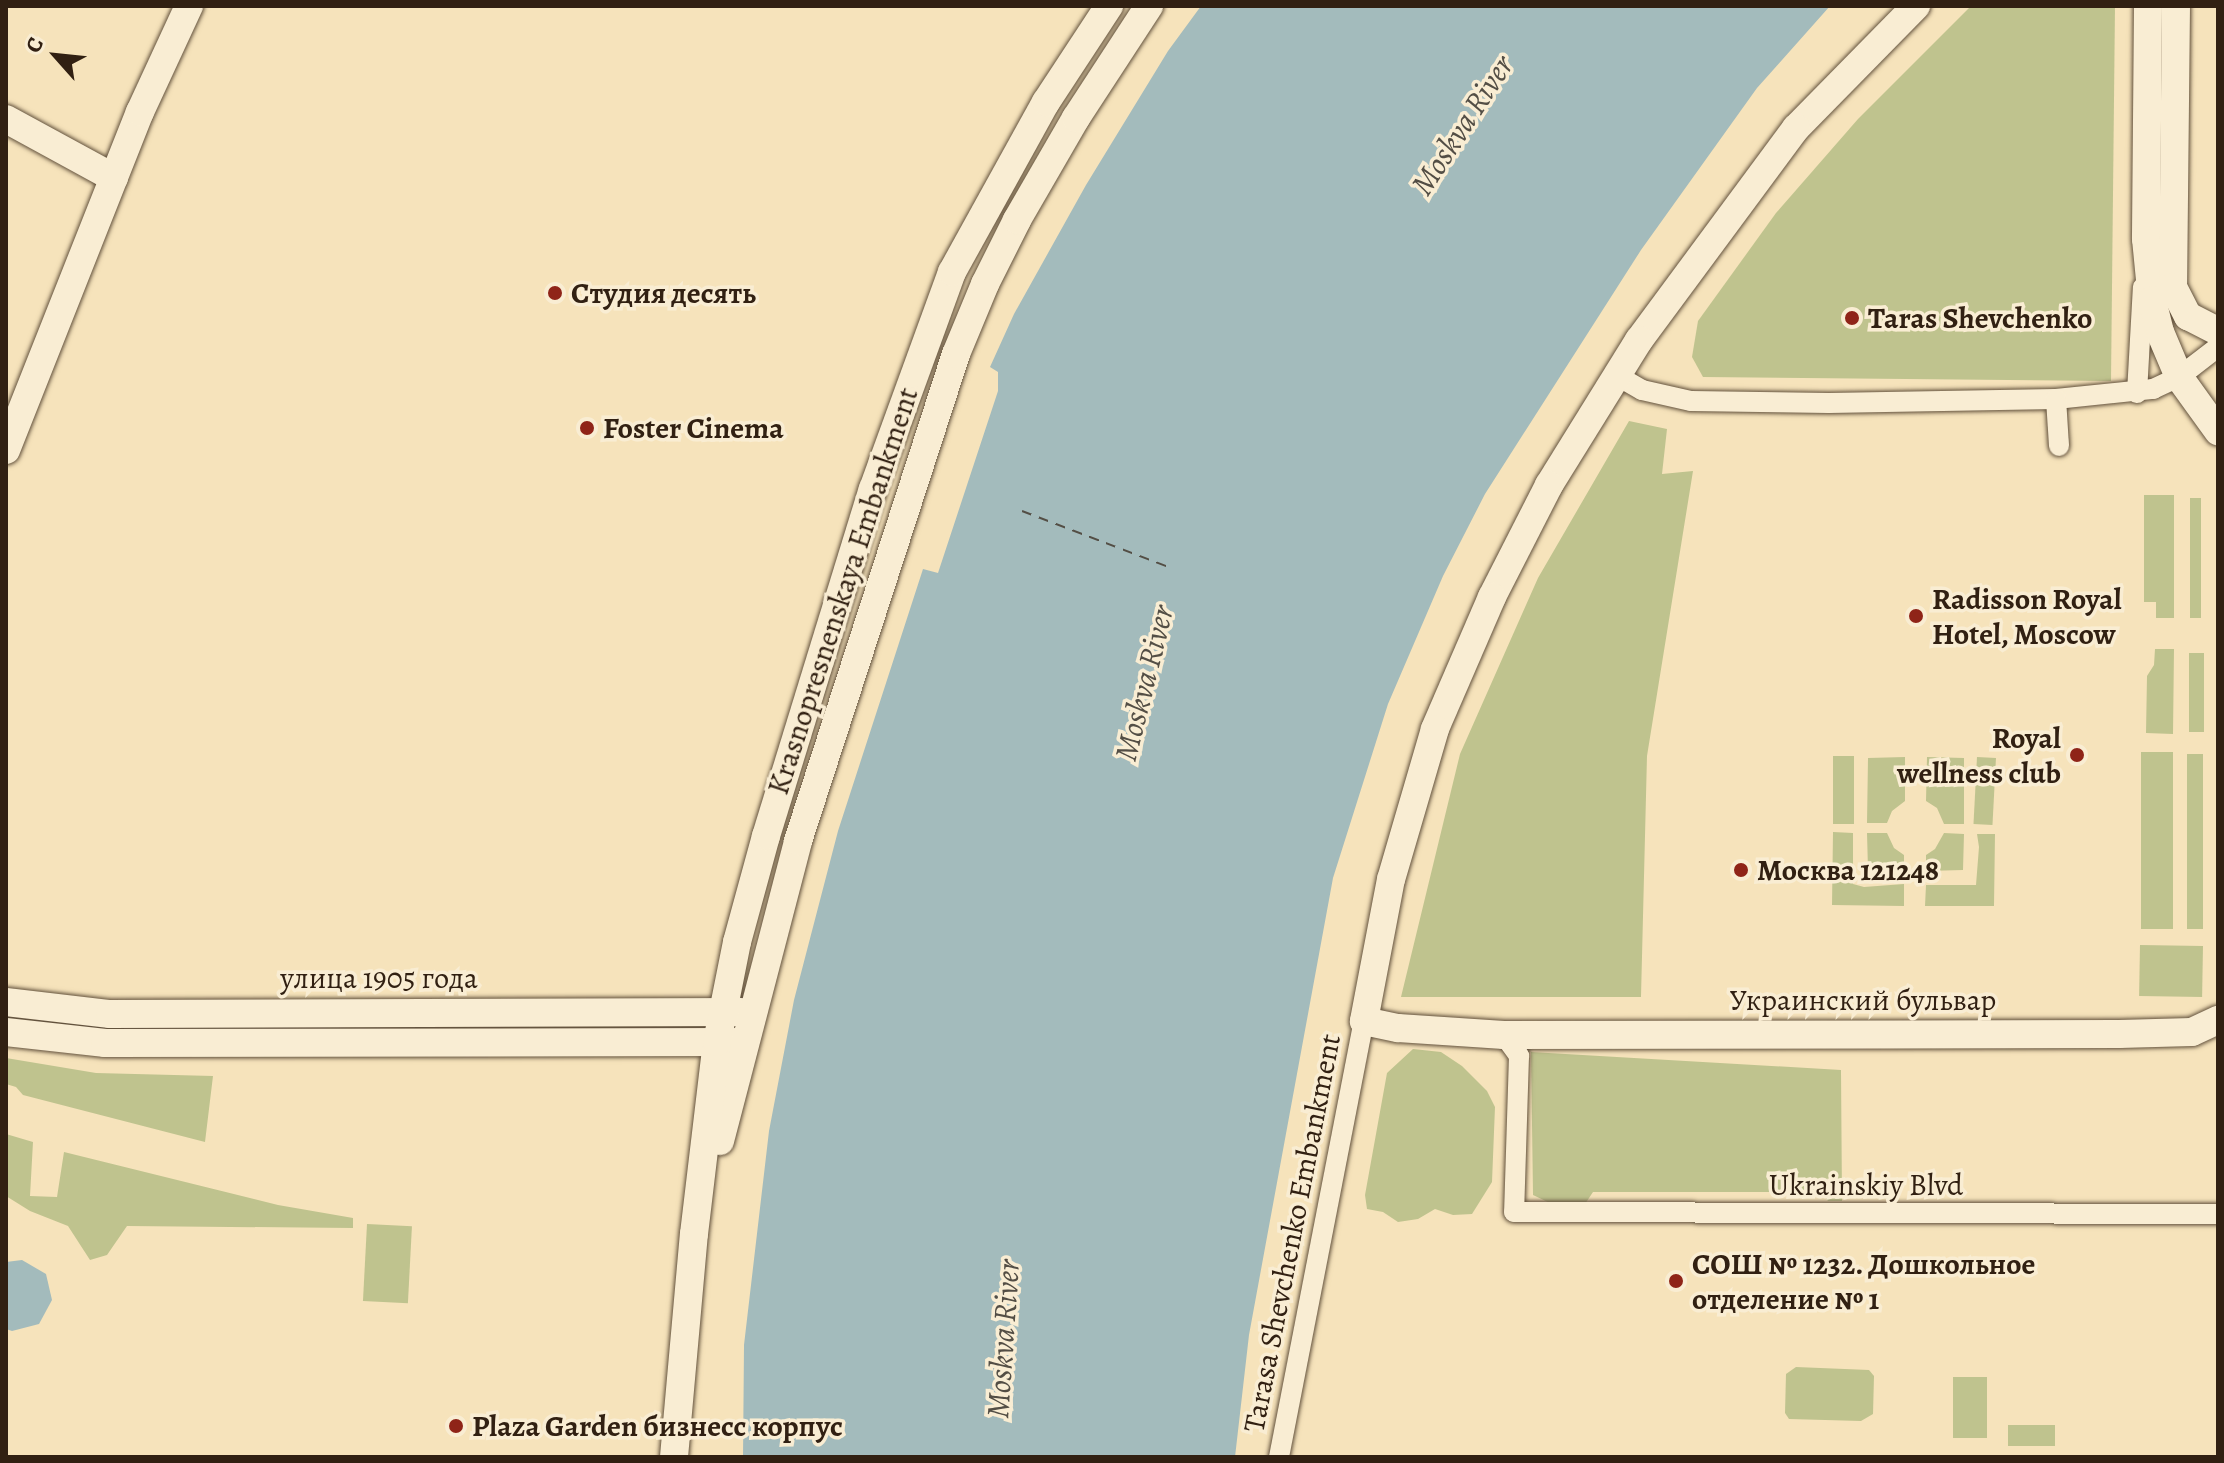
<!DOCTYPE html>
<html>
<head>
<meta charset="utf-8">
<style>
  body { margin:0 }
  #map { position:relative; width:2224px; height:1463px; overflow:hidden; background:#f6e3bb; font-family:Alegreya,serif }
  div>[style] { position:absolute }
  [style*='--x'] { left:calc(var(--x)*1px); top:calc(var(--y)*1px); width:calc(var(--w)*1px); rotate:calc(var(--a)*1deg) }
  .green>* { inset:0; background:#bfc38e; transform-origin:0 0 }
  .water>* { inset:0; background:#a3bbbc }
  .ferry>* { height:2px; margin-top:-1px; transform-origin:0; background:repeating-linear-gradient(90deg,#534e45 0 10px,transparent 0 18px) }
  .roads { filter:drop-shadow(0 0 2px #62513c) drop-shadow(0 0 2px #62513c) }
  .street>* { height:20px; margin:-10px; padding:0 10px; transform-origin:10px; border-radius:10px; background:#f9edd3 }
  .secondary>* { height:28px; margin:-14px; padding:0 14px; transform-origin:14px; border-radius:14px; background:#f9edd3 }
  .dots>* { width:22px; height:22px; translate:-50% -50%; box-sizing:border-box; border:4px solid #f9edd3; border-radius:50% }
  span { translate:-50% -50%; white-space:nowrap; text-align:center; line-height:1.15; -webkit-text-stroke:7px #f9edd3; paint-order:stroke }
  .poi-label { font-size:30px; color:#312012; font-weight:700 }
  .left { translate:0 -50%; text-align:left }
  .right { translate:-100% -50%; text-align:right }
  .street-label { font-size:30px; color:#312012 }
  .water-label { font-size:32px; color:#534e45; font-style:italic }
  .frame { position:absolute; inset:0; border:8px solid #312012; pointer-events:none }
  .north { position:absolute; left:16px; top:16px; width:80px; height:80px; -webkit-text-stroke:6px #f9edd3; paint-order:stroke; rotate:297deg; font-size:22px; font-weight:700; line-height:32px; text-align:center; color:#312012 }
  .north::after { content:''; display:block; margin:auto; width:28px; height:36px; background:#312012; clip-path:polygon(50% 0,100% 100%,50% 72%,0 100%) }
</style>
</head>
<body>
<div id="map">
  <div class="green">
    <div style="clip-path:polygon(1971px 6px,2115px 6px,2111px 381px,1703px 377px,1692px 357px,1698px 321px,1776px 213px,1858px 119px)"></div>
    <div style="clip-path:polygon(1629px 421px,1667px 429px,1662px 474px,1693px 471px,1647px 756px,1641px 997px,1401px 997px,1460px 754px,1538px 578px)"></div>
    <div style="clip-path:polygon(2144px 495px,2174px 495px,2174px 618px,2156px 618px,2156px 602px,2144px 602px)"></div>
    <div style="left:2190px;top:498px;width:11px;height:120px"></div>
    <div style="clip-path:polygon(2155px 649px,2174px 649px,2173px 734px,2146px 733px,2147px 676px,2154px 665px)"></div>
    <div style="left:2189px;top:653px;width:15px;height:79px"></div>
    <div style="left:2141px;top:752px;width:32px;height:177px"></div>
    <div style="left:2187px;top:754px;width:16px;height:175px"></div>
    <div style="left:1833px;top:756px;width:21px;height:68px"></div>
    <div style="clip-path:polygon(1905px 757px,1905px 801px,1892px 811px,1887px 823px,1867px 823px,1868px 758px)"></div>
    <div style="clip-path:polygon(1927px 757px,1964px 758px,1964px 824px,1944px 824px,1937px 808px,1926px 801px)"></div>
    <div style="left:1977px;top:757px;width:19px;height:67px;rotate:3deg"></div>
    <div style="clip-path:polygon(1833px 832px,1853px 833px,1853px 884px,1864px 887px,1904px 884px,1904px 906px,1832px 905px)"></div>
    <div style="clip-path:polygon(1867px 833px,1887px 833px,1894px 848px,1904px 855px,1904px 871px,1868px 870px)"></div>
    <div style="clip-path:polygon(1944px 833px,1964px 834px,1963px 870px,1926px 871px,1926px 855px,1935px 849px)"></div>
    <div style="clip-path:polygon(1977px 834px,1995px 834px,1994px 906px,1925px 906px,1926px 885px,1976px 885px,1979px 847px)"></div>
    <div style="left:2140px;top:945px;width:63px;height:51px;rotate:1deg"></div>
    <div style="clip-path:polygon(1413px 1049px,1441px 1052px,1462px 1066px,1487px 1091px,1495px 1107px,1492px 1182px,1472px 1214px,1453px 1215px,1435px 1209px,1418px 1219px,1398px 1222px,1383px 1212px,1367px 1209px,1365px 1195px,1387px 1073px)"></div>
    <div style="clip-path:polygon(1531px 1052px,1841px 1070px,1842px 1201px,1828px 1201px,1821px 1192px,1593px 1192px,1585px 1204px,1552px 1204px,1533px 1195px)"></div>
    <div style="clip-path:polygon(6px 1058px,96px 1073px,213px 1076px,205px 1142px,23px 1095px,16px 1087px,6px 1084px)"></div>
    <div style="clip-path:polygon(6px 1134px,33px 1142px,30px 1196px,57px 1197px,64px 1152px,278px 1205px,353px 1218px,353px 1228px,127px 1226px,107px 1255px,90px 1260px,68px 1226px,30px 1211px,6px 1196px)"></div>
    <div style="left:367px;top:1224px;width:45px;height:77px;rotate:3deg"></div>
    <div style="clip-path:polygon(1796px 1367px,1869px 1370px,1874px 1376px,1873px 1414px,1861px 1421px,1789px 1419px,1785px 1413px,1786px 1374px)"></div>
    <div style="left:1953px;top:1377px;width:34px;height:61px"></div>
    <div style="left:2055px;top:1425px;width:21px;height:47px;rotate:90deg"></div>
  </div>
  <div class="water">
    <div style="clip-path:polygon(1201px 6px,1830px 6px,1757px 88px,1641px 250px,1485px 494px,1443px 576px,1388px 704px,1333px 878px,1249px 1335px,1235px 1457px,743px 1457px,744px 1345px,769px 1131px,794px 1000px,838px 831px,923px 569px,938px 573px,998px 391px,998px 372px,990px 367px,1014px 314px,1086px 185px,1168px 51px)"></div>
    <div style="clip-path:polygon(22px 1260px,46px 1274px,52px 1300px,39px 1324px,12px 1331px,6px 1329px,6px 1262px)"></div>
  </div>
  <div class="ferry">
    <div style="--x:1022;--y:511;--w:160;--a:20.9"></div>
  </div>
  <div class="roads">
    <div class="street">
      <div style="--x:1616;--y:375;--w:30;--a:30"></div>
      <div style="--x:1642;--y:390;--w:50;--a:12.7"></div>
      <div style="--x:1691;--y:401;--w:138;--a:0.8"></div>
      <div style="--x:1829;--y:403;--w:227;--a:-1"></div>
      <div style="--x:2056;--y:399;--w:98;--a:-5.9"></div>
      <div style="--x:2153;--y:389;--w:29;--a:-25"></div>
      <div style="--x:2179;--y:377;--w:49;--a:-37.6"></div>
      <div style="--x:2137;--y:393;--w:106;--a:-86.8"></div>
      <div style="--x:2056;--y:399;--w:47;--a:86.3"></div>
      <div style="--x:1504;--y:1035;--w:26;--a:54"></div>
      <div style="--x:1519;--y:1056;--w:156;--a:91.8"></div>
      <div style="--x:1514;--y:1212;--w:704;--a:0.16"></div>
      <div style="--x:1279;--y:1457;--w:444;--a:-79"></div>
    </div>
    <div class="secondary">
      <div style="--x:1916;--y:6;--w:171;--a:134.5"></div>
      <div style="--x:1796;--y:128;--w:264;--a:126.5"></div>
      <div style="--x:1639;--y:340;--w:171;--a:121.8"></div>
      <div style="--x:1549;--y:485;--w:126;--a:117"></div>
      <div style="--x:1492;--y:597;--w:144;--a:113.4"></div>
      <div style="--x:1435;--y:729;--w:156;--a:106.3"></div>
      <div style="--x:1391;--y:879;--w:145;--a:100.8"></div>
      <div style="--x:1364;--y:1021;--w:35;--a:12"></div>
      <div style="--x:1398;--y:1028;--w:106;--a:3.8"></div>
      <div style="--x:1504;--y:1035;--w:615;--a:-0.09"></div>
      <div style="--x:2119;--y:1034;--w:73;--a:-1.6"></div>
      <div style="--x:2192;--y:1032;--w:29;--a:-25"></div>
      <div style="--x:2148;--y:6;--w:233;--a:90.5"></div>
      <div style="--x:2146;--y:239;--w:61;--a:84.4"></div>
      <div style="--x:2152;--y:300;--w:33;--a:76"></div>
      <div style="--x:2160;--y:332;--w:49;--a:67.1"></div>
      <div style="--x:2179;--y:377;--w:67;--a:54.2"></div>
      <div style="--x:2176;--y:6;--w:281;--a:90.6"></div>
      <div style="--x:2173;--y:287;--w:33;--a:63"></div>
      <div style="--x:2188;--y:316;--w:34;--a:27"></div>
      <div style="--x:6;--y:119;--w:123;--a:28.6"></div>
      <div style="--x:6;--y:450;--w:364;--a:-68.4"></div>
      <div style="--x:140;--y:112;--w:117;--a:-65.2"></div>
      <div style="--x:6;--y:1002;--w:105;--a:6.6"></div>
      <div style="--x:110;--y:1014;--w:631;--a:-0.18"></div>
      <div style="--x:6;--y:1032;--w:100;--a:6.3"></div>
      <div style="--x:105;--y:1043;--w:629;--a:-0.09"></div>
      <div style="--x:720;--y:1141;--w:310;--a:-75.4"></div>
      <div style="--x:798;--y:841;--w:512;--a:-72.03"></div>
      <div style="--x:956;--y:354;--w:76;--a:-67.5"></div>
      <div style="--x:985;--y:284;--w:72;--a:-63.4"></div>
      <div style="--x:1017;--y:220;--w:118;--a:-60"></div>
      <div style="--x:1076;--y:118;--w:134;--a:-56.9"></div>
      <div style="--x:674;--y:1457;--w:224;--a:-84.9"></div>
      <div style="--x:694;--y:1234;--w:193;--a:-83.2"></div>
      <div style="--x:717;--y:1042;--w:102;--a:-78.7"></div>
      <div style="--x:737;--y:942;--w:110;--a:-74.7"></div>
      <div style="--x:766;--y:836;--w:363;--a:-72.9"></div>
      <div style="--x:873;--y:489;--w:231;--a:-70"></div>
      <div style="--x:952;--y:272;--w:194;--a:-61.1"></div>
      <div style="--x:1046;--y:102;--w:115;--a:-56.7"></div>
    </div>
  </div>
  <div class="dots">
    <div style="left:555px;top:293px;background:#8f2418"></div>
    <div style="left:1852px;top:318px;background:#8f2418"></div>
    <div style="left:587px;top:428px;background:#8f2418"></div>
    <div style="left:1916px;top:616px;background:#8f2418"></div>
    <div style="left:2077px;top:755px;background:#8f2418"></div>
    <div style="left:1741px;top:870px;background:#8f2418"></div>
    <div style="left:1676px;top:1281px;background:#8f2418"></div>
    <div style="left:456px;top:1426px;background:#8f2418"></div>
  </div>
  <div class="poi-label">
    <span class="left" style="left:571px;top:293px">Студия десять</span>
    <span class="left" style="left:1868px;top:318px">Taras Shevchenko</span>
    <span class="left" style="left:603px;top:428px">Foster Cinema</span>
    <span class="left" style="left:1932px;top:616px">Radisson Royal<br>Hotel, Moscow</span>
    <span class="right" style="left:2061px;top:755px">Royal<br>wellness club</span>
    <span class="left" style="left:1757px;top:870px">Москва 121248</span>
    <span class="left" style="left:1692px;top:1281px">СОШ № 1232. Дошкольное<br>отделение № 1</span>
    <span class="left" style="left:472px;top:1426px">Plaza Garden бизнесс корпус</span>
  </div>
  <div class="street-label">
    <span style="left:843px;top:591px;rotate:-72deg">Krasnopresnenskaya Embankment</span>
    <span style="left:379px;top:978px">улица 1905 года</span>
    <span style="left:1863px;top:1000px">Украинский бульвар</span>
    <span style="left:1866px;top:1185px">Ukrainskiy Blvd</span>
    <span style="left:1292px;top:1233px;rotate:-79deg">Tarasa Shevchenko Embankment</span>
  </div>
  <div class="water-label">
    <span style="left:1462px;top:125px;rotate:-57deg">Moskva River</span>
    <span style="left:1144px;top:683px;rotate:-76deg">Moskva River</span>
    <span style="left:1003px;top:1339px;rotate:-86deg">Moskva River</span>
  </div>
  <div class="frame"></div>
  <div class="north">С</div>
</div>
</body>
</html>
